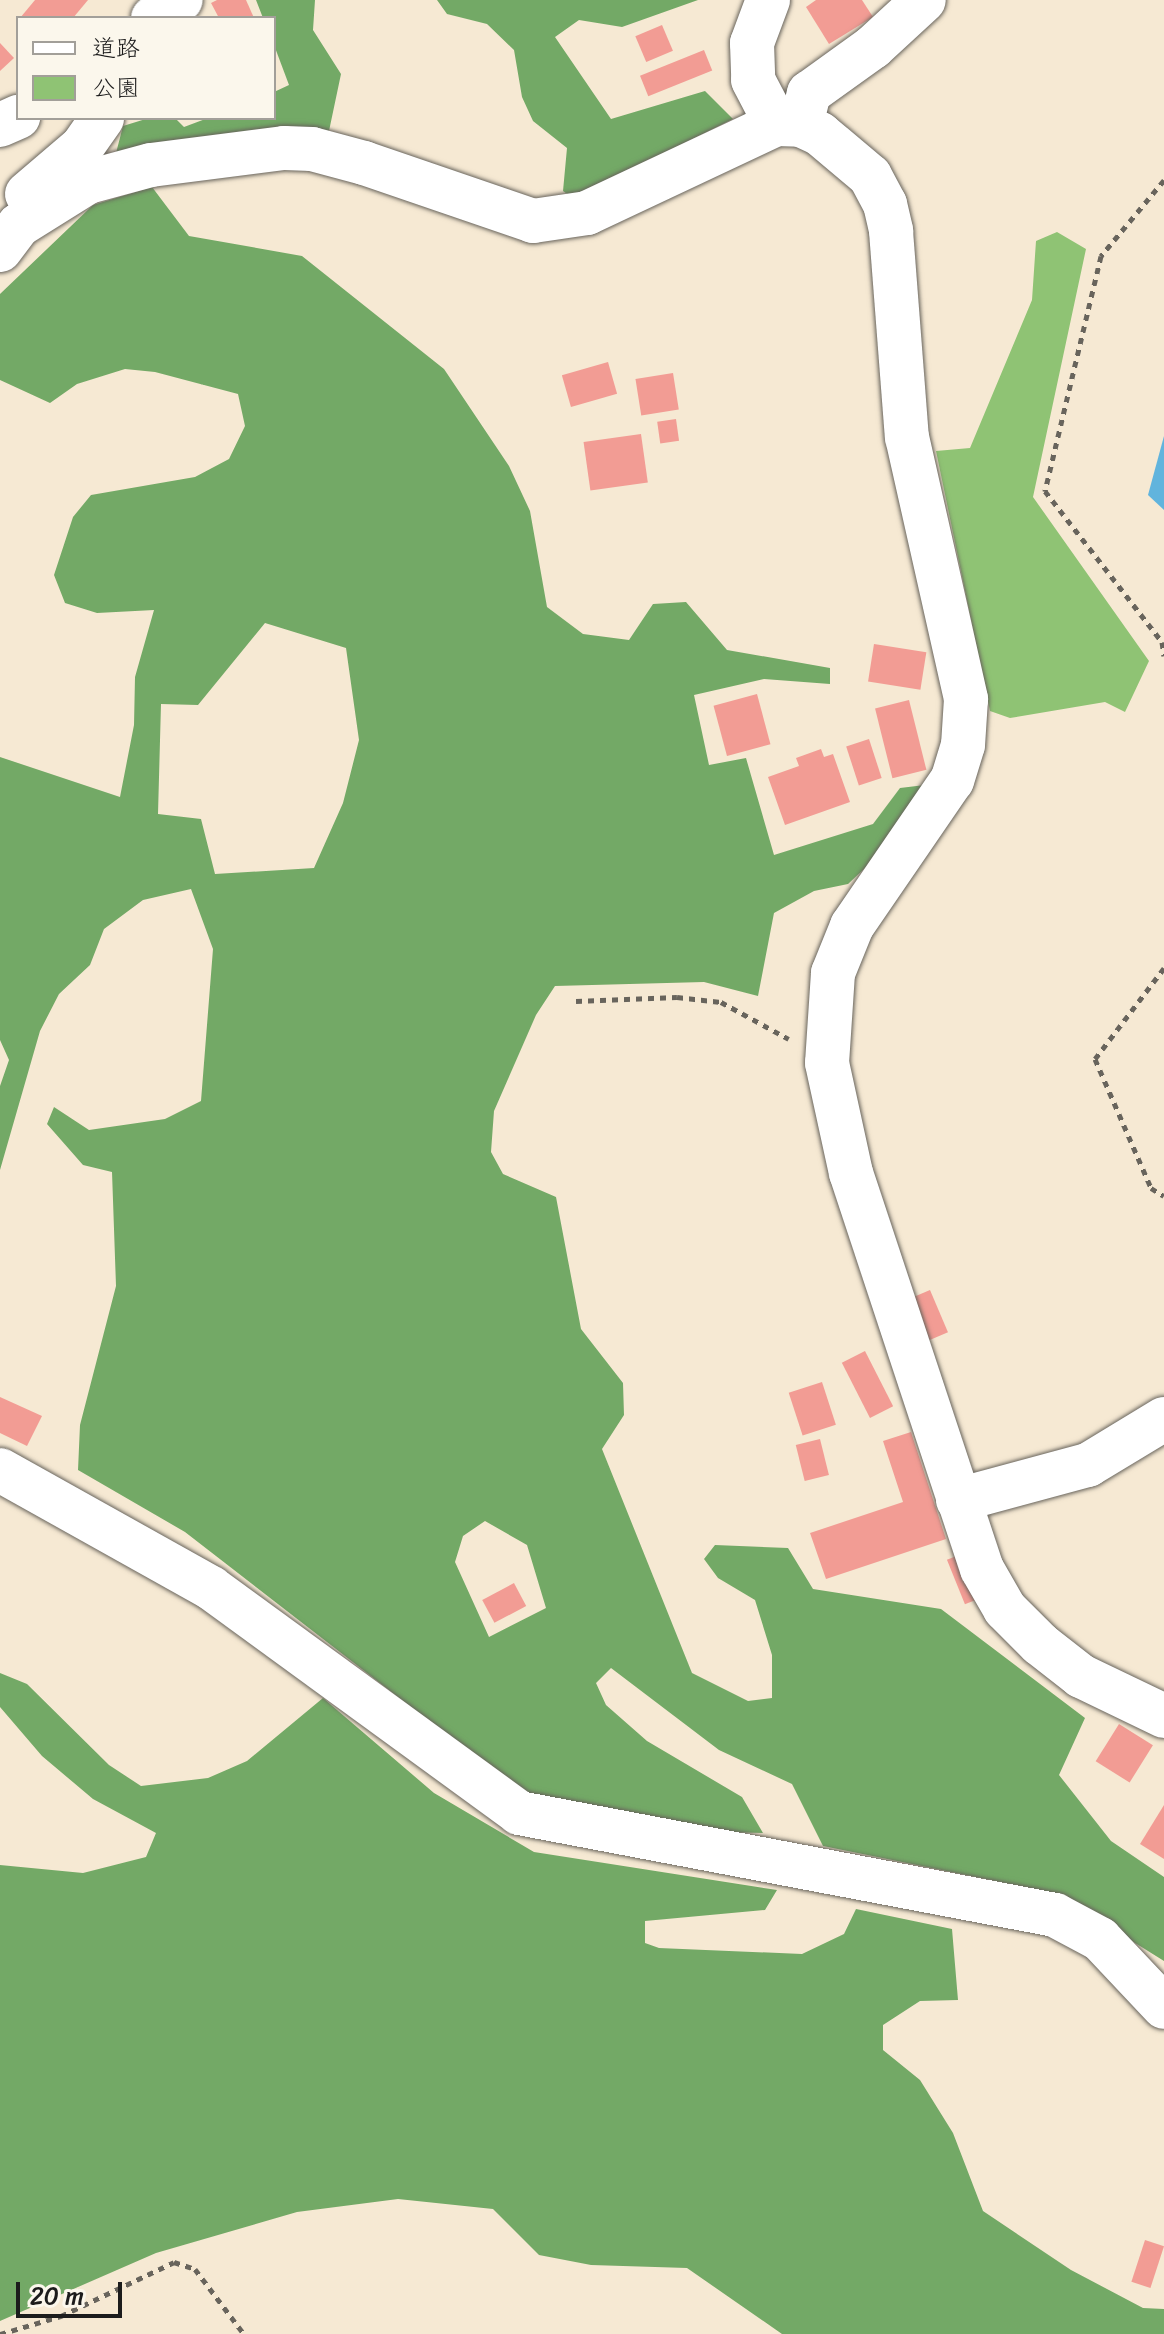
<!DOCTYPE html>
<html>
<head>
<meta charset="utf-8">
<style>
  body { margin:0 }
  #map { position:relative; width:1164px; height:2334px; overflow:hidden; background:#f6e9d3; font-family:Sriracha,"Klee One",sans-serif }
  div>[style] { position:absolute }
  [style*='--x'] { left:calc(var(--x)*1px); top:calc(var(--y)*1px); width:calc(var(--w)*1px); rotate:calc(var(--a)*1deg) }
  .green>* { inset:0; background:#8fc374 }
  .forest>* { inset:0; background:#73a966 }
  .water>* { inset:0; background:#61b4dd }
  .building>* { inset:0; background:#f29c94; transform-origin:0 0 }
  .path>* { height:5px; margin-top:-2.5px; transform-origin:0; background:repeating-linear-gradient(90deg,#68645c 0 6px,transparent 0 12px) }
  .roads { filter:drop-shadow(0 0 2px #68645c) drop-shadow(0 0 2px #68645c) }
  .minor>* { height:44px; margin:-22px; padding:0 22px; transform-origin:22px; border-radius:22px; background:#fff }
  span { translate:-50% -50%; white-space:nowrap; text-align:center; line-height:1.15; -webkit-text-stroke:8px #fbf7ec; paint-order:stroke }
  .legend { position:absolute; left:16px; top:16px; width:260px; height:104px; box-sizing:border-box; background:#fbf7ec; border:2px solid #a29f99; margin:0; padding:10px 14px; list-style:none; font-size:24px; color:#1c1c1c }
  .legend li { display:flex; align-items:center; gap:16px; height:40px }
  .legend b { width:40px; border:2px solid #a29f99 }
  .scale { position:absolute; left:16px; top:2282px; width:106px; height:36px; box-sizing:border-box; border:4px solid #1c1c1c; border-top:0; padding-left:10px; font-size:24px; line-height:28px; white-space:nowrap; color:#1c1c1c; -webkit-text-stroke:6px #fbf7ec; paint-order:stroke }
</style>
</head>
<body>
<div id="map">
  <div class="green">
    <div style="clip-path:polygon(1057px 232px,1086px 249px,1033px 497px,1149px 661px,1125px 712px,1105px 702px,1010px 718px,990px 711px,936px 451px,970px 448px,1032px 300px,1036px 241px)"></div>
  </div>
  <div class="forest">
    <div style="clip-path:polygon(256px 0,315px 0,313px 30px,341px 74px,329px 131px,290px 126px,115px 157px,123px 126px,149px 118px,175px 118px,184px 127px,208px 118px,274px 118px,274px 92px,289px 85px,274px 45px,274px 18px,263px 18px)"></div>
    <div style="clip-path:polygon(437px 0,698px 0,622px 27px,579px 20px,555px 37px,611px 119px,705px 91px,733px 119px,573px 198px,563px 191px,567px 148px,533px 121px,522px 97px,514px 50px,487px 24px,447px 14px)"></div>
    <div style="clip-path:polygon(evenodd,152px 187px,189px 236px,302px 256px,444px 369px,509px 466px,530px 511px,547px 607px,583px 634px,629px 640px,653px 604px,686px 602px,727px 650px,830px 668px,830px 684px,764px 679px,694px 695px,709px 765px,746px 758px,774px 855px,873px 824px,900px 788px,925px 785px,894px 841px,848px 884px,814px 891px,774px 913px,758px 996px,704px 982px,555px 986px,536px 1015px,494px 1111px,491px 1152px,503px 1174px,556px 1197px,581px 1329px,623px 1383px,624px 1415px,602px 1449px,692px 1673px,748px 1701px,772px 1698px,772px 1655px,755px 1600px,718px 1578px,704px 1559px,715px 1545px,788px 1548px,813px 1589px,941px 1609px,1085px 1718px,1059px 1775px,1111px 1841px,1164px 1877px,1164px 1961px,1055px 1893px,823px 1846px,792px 1784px,719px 1750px,611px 1668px,596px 1683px,606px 1705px,647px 1741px,742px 1797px,763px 1833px,723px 1832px,531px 1800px,185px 1532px,78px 1470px,80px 1425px,116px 1286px,112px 1172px,83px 1165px,47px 1124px,54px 1107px,89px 1130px,165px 1119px,201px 1101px,213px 949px,191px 889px,143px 900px,104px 929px,90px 965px,59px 994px,40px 1031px,0 1170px,0 1086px,9px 1060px,0 1040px,0 757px,120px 797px,134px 725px,135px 677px,154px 610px,97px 613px,65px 603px,54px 575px,73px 517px,91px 495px,195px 477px,229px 459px,245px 426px,238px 394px,155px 372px,125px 369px,77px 384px,50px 403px,0 380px,0 294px,93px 205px,152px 187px,265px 623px,346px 648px,359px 740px,343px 803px,314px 868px,215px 874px,201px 819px,158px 814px,161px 704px,198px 705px,265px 623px,152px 187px,485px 1521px,527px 1545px,546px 1608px,489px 1637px,455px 1562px,463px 1536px,485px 1521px)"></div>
    <div style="clip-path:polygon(0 1673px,27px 1684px,109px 1765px,141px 1786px,208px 1778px,247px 1761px,323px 1698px,434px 1793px,534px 1852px,777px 1890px,765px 1910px,645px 1921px,645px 1943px,659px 1948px,802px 1954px,844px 1934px,856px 1909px,952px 1929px,958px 2000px,920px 2001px,883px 2025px,883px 2050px,920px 2080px,953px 2133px,983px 2211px,1071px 2270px,1143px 2308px,1164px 2309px,1164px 2334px,782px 2334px,687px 2268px,591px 2265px,539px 2255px,493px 2209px,398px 2199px,297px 2212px,156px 2253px,0 2321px,0 1865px,83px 1873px,146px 1857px,156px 1833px,93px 1799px,42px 1756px,0 1707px)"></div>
  </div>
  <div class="water">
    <div style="clip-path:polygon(1164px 436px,1164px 510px,1148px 495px)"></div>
  </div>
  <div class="building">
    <div style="clip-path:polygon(35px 0,88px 0,73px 18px,20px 18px)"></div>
    <div style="clip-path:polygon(217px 0,246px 0,254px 18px,219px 18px,211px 3px)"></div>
    <div style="clip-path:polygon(816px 0,862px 0,873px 17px,829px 44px,806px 7px)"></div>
    <div style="left:662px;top:25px;width:28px;height:29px;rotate:67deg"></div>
    <div style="clip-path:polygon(0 43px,14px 58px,0 71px)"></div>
    <div style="left:704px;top:50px;width:22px;height:69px;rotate:68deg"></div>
    <div style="left:608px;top:362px;width:33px;height:48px;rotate:74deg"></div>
    <div style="left:673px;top:373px;width:37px;height:38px;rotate:81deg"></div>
    <div style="left:676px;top:419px;width:22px;height:19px;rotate:82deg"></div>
    <div style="left:641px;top:434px;width:49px;height:58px;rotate:82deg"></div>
    <div style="left:874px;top:644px;width:53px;height:38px;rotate:9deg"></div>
    <div style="left:757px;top:694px;width:52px;height:45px;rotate:75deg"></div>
    <div style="left:909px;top:700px;width:72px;height:35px;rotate:76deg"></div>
    <div style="left:869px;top:739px;width:41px;height:24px;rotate:72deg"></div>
    <div style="clip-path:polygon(821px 749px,824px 757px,833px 754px,850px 802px,785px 825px,768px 777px,799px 766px,796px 758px)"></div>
    <div style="left:930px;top:1290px;width:46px;height:21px;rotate:67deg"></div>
    <div style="left:865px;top:1351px;width:62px;height:26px;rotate:63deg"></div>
    <div style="left:822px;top:1382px;width:45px;height:35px;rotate:72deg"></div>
    <div style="clip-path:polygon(0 1397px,42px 1416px,27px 1446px,0 1433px)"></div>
    <div style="clip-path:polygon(911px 1432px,946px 1539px,826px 1579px,810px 1533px,903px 1502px,883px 1441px)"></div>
    <div style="left:820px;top:1439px;width:37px;height:25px;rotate:76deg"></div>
    <div style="left:959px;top:1555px;width:48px;height:13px;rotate:68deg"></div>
    <div style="left:514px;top:1583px;width:26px;height:36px;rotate:62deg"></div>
    <div style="left:1119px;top:1724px;width:40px;height:44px;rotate:32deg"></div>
    <div style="clip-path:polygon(1164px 1805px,1164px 1859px,1140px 1844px)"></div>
    <div style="left:1145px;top:2240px;width:20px;height:44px;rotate:18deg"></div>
  </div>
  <div class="path">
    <div style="--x:1164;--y:180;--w:99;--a:129.7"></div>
    <div style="--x:1101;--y:256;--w:242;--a:103.4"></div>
    <div style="--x:1045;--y:491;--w:191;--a:52.2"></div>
    <div style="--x:1162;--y:642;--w:14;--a:82"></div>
    <div style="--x:1164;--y:968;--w:114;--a:127.2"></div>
    <div style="--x:1095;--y:1059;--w:141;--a:66.5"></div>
    <div style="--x:1151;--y:1188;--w:15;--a:32"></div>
    <div style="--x:576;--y:1001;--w:101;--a:-2.3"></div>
    <div style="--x:677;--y:997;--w:44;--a:6.5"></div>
    <div style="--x:721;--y:1002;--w:77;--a:28.6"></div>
    <div style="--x:0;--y:2334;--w:64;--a:-16.4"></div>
    <div style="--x:61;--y:2316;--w:125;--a:-25.5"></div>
    <div style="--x:174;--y:2262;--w:22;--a:18"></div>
    <div style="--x:195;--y:2269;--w:81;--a:53"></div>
  </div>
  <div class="roads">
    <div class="minor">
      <div style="--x:768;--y:0;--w:46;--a:110.4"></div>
      <div style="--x:752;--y:43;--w:37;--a:88"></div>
      <div style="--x:753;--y:80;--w:50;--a:62.4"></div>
      <div style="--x:153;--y:18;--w:33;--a:-33"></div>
      <div style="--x:0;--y:125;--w:20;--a:-24"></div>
      <div style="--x:801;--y:125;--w:33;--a:-76"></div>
      <div style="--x:809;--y:93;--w:79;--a:-35.7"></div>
      <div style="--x:873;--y:47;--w:69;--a:-42.7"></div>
      <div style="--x:27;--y:194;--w:72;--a:-40.5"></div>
      <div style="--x:82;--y:147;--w:35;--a:-55"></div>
      <div style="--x:0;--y:250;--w:31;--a:-53"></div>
      <div style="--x:19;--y:225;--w:81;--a:-31.9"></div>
      <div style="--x:88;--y:182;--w:65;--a:-15.1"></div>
      <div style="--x:151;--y:165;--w:134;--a:-7.3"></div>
      <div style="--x:284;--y:148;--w:28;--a:2"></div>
      <div style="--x:312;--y:149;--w:54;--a:15.1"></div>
      <div style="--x:364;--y:163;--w:179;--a:18.9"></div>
      <div style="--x:533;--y:221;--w:55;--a:-8.4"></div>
      <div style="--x:587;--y:213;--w:209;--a:-25.2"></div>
      <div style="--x:776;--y:124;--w:25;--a:2"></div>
      <div style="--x:801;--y:125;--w:21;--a:25"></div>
      <div style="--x:820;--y:134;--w:65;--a:40"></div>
      <div style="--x:870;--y:176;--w:32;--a:62"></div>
      <div style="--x:885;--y:204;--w:28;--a:77"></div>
      <div style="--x:891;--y:231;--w:207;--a:85.6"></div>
      <div style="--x:907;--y:437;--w:269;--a:77.3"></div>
      <div style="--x:966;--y:699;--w:46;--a:93.7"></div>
      <div style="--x:963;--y:745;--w:37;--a:107"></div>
      <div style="--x:952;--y:780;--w:177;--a:124.4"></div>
      <div style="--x:852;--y:926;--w:51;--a:112"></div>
      <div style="--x:833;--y:973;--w:90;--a:93.8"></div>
      <div style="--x:827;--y:1063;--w:113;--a:77.7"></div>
      <div style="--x:851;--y:1173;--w:417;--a:71.7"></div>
      <div style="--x:982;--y:1569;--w:46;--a:60.1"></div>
      <div style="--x:1005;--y:1609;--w:49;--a:45"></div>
      <div style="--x:1040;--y:1644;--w:52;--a:38"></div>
      <div style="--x:1081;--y:1676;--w:92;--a:25.7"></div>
      <div style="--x:0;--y:1470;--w:242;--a:29.2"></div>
      <div style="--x:211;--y:1588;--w:381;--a:36.1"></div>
      <div style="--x:519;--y:1813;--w:546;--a:10.77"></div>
      <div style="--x:1055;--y:1915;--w:51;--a:28.1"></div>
      <div style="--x:1100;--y:1939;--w:93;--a:46.7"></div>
      <div style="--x:958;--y:1500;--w:135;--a:-15.1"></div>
      <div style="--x:1088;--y:1465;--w:89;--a:-31.2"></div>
    </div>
  </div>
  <ul class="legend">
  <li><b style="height:10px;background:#fff"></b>道路</li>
  <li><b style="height:22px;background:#8fc374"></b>公園</li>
  </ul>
  <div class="scale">20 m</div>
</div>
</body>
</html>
